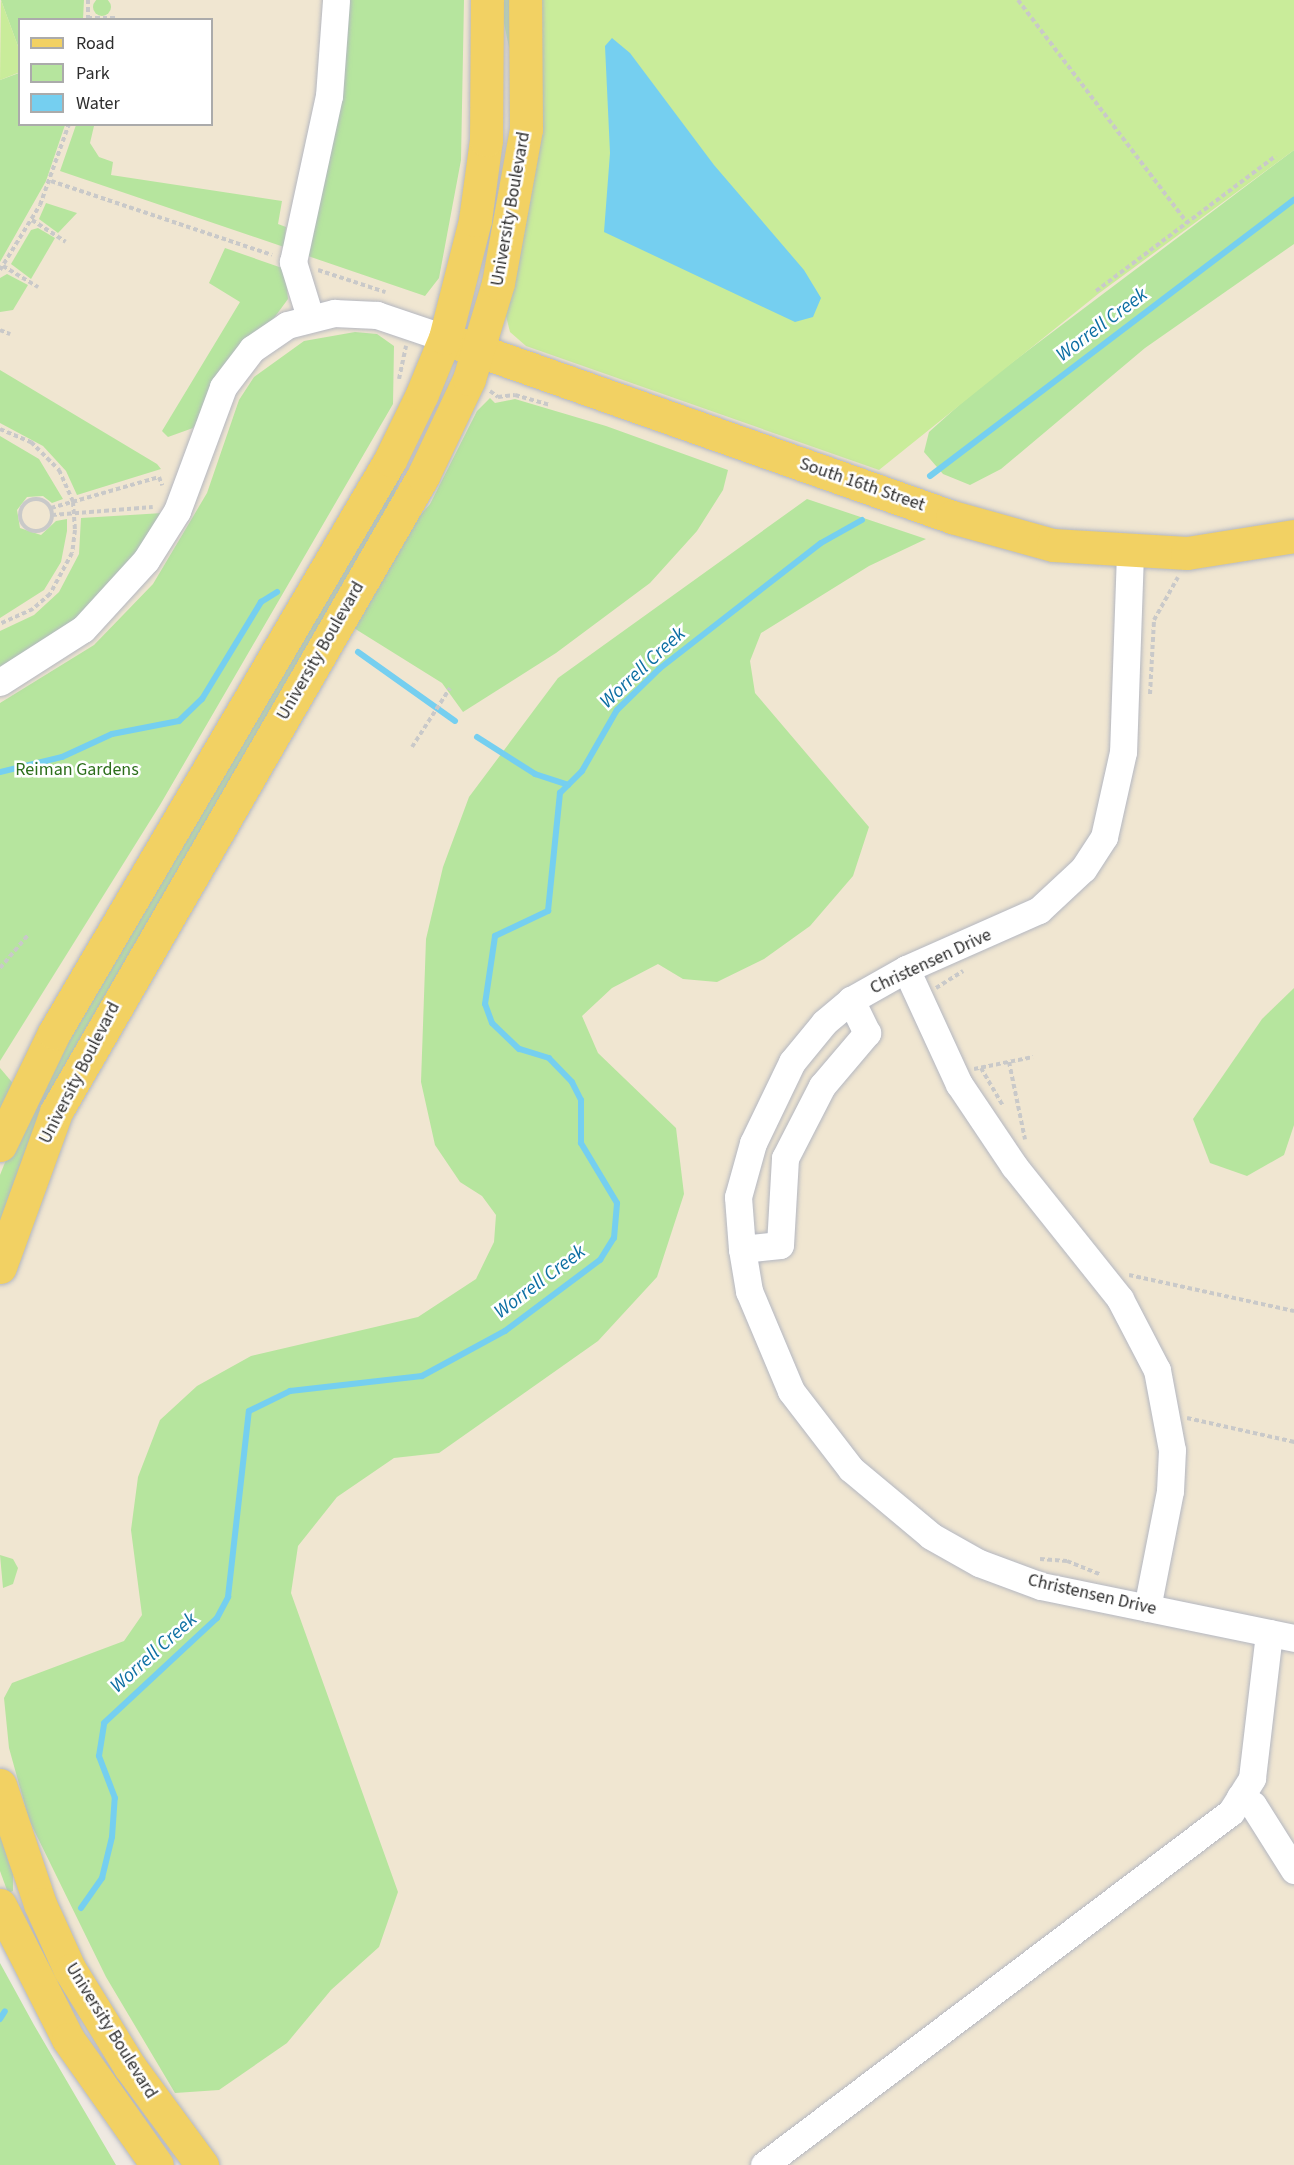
<!DOCTYPE html>
<html>
<head>
<meta charset="utf-8">
<style>
  body { margin:0 }
  #map { position:relative; width:1294px; height:2165px; overflow:hidden; background:#efe9e1; font-family:"Source Sans 3",sans-serif }
  div>[style] { position:absolute }
  [style*='--x'] { left:calc(var(--x)*1px); top:calc(var(--y)*1px); width:calc(var(--w)*1px); rotate:calc(var(--a)*1deg) }
  .education>* { inset:0; background:#f0e6d1 }
  .green>* { inset:0; background:#b6e59e }
  .round { border-radius:50% }
  .pitch>* { inset:0; background:#c9ec9a }
  .water>* { inset:0; background:#75cff0 }
  .stream>* { height:6px; margin:-3px; padding:0 3px; transform-origin:3px; border-radius:3px; background:#75cff0 }
  .path>* { height:4px; margin-top:-2px; transform-origin:0; background:repeating-linear-gradient(90deg,#c9c9c9 0 4.5px,transparent 0 7.5px) }
  .path>.ring { margin:-2px; padding:0; box-sizing:content-box; background:none; border:4px solid #c9c9c9; border-radius:50% }
  .roads { filter:drop-shadow(0 0 2px #b4b7c1) drop-shadow(0 0 2px #b4b7c1) }
  .minor>* { height:27px; margin:-13.5px; padding:0 13.5px; transform-origin:13.5px; border-radius:13.5px; background:#fff }
  .major>* { height:33px; margin:-16.5px; padding:0 16.5px; transform-origin:16.5px; border-radius:16.5px; background:#f2d163 }
  span { translate:-50% -50%; white-space:nowrap; text-align:center; line-height:1.15; -webkit-text-stroke:5px #fff; paint-order:stroke }
  .street-label { font-size:18px; color:#2e2e2e }
  .park-label { font-size:18px; color:#2c6e1b }
  .water-label { font-size:20px; color:#0d6fa3; font-style:italic }
  .legend { position:absolute; left:18px; top:18px; width:195px; height:108px; box-sizing:border-box; background:#fff; border:2px solid #ababab; margin:0; padding:8px 10px; list-style:none; font-size:18px; color:#2e2e2e }
  .legend li { display:flex; align-items:center; gap:12px; height:30px }
  .legend b { width:30px; border:2px solid #ababab }
</style>
</head>
<body>
<div id="map">
  <div class="education">
    <div style="clip-path:polygon(evenodd,0 0,1294px 0,1294px 2165px,202px 2165px,40px 1904px,0 1908px,0 0,20px 20px,212px 20px,212px 124px,20px 124px,20px 20px)"></div>
  </div>
  <div class="green">
    <div class="round" style="left:93px;top:-2px;width:18px;height:18px"></div>
    <div style="clip-path:polygon(1px 0,84px 0,83px 19px,20px 20px,19px 49px)"></div>
    <div style="clip-path:polygon(348px 0,464px 0,461px 160px,439px 278px,425px 296px,305px 255px,343px 90px)"></div>
    <div style="clip-path:polygon(499px 0,512px 0,514px 48px,509px 47px)"></div>
    <div style="clip-path:polygon(19px 73px,20px 124px,65px 125px,46px 181px,0 262px,0 80px)"></div>
    <div style="clip-path:polygon(76px 125px,94px 126px,90px 143px,99px 157px,113px 162px,111px 175px,282px 201px,278px 224px,286px 227px,284px 247px,60px 171px)"></div>
    <div style="clip-path:polygon(1294px 150px,1294px 244px,1145px 348px,1001px 469px,970px 485px,943px 474px,924px 452px,929px 432px,977px 389px)"></div>
    <div style="clip-path:polygon(46px 203px,77px 213px,58px 233px,39px 219px)"></div>
    <div style="clip-path:polygon(38px 228px,55px 238px,31px 279px,11px 264px,31px 230px)"></div>
    <div style="clip-path:polygon(225px 248px,285px 269px,288px 299px,193px 428px,168px 437px,162px 431px,240px 302px,209px 283px)"></div>
    <div style="clip-path:polygon(7px 274px,28px 285px,13px 310px,0 312px,0 278px)"></div>
    <div style="clip-path:polygon(355px 332px,377px 334px,394px 346px,393px 404px,160px 805px,0 1061px,0 703px,94px 645px,153px 584px,207px 493px,239px 400px,254px 377px,304px 341px)"></div>
    <div style="clip-path:polygon(0 370px,157px 464px,161px 469px,77px 495px,66px 471px,43px 446px,0 423px)"></div>
    <div style="clip-path:polygon(490px 398px,495px 403px,515px 399px,606px 426px,728px 470px,723px 490px,697px 531px,650px 583px,556px 653px,463px 712px,442px 683px,349px 625px,400px 539px,430px 504px,477px 411px)"></div>
    <div style="clip-path:polygon(0 436px,39px 459px,63px 499px,52px 503px,43px 496px,27px 497px,17px 510px,20px 528px,41px 535px,56px 521px,67px 519px,67px 531px,61px 562px,44px 590px,0 618px)"></div>
    <div style="clip-path:polygon(405px 466px,393px 498px,0 1225px,0 1175px,29px 1102px)"></div>
    <div style="clip-path:polygon(807px 499px,926px 539px,869px 566px,761px 633px,750px 661px,755px 693px,869px 827px,853px 876px,810px 926px,764px 959px,717px 982px,683px 979px,658px 964px,612px 988px,582px 1016px,598px 1053px,676px 1128px,684px 1194px,657px 1277px,598px 1341px,439px 1453px,394px 1458px,337px 1497px,298px 1546px,291px 1593px,398px 1892px,379px 1947px,331px 1990px,287px 2043px,219px 2090px,175px 2093px,106px 1977px,29px 1820px,9px 1748px,4px 1698px,12px 1683px,124px 1641px,142px 1615px,131px 1530px,138px 1477px,160px 1420px,197px 1386px,251px 1356px,418px 1317px,476px 1279px,494px 1242px,496px 1215px,482px 1196px,460px 1182px,435px 1145px,421px 1082px,426px 939px,443px 867px,469px 797px,558px 678px)"></div>
    <div style="clip-path:polygon(163px 513px,143px 545px,80px 616px,0 670px,0 631px,34px 615px,59px 592px,79px 554px,81px 518px)"></div>
    <div style="clip-path:polygon(1294px 988px,1294px 1125px,1284px 1155px,1247px 1176px,1210px 1163px,1193px 1119px,1262px 1019px)"></div>
    <div style="clip-path:polygon(0 1068px,22px 1094px,0 1145px)"></div>
    <div style="clip-path:polygon(0 1555px,13px 1559px,18px 1568px,13px 1584px,3px 1588px)"></div>
    <div style="clip-path:polygon(0 1823px,13px 1862px,13px 1891px,8px 1893px,0 1871px)"></div>
    <div style="clip-path:polygon(0 1963px,34px 2025px,116px 2165px,0 2165px)"></div>
  </div>
  <div class="pitch">
    <div style="clip-path:polygon(1px 0,19px 49px,20px 72px,0 80px)"></div>
    <div style="clip-path:polygon(534px 0,1294px 0,1294px 150px,1098px 294px,879px 470px,526px 346px,510px 332px,504px 308px)"></div>
  </div>
  <div class="water">
    <div style="clip-path:polygon(612px 38px,630px 53px,714px 165px,804px 270px,821px 298px,813px 317px,795px 322px,604px 232px,610px 153px,605px 46px)"></div>
  </div>
  <div class="stream">
    <div style="--x:930;--y:476;--w:457;--a:-37.2"></div>
    <div style="--x:358;--y:652;--w:119;--a:35.4"></div>
    <div style="--x:477;--y:737;--w:69;--a:32.5"></div>
    <div style="--x:535;--y:774;--w:35;--a:18"></div>
    <div style="--x:0;--y:772;--w:64;--a:-13.6"></div>
    <div style="--x:62;--y:757;--w:55;--a:-24.7"></div>
    <div style="--x:112;--y:734;--w:68;--a:-11"></div>
    <div style="--x:179;--y:721;--w:32;--a:-44"></div>
    <div style="--x:202;--y:699;--w:114;--a:-58.7"></div>
    <div style="--x:261;--y:602;--w:19;--a:-32"></div>
    <div style="--x:81;--y:1908;--w:37;--a:-55"></div>
    <div style="--x:102;--y:1878;--w:42;--a:-76.3"></div>
    <div style="--x:112;--y:1837;--w:39;--a:-86"></div>
    <div style="--x:115;--y:1798;--w:45;--a:-110.9"></div>
    <div style="--x:99;--y:1756;--w:33;--a:-81"></div>
    <div style="--x:104;--y:1723;--w:154;--a:-42.9"></div>
    <div style="--x:217;--y:1618;--w:24;--a:-62"></div>
    <div style="--x:228;--y:1597;--w:187;--a:-83.6"></div>
    <div style="--x:249;--y:1411;--w:46;--a:-26"></div>
    <div style="--x:290;--y:1391;--w:133;--a:-6.5"></div>
    <div style="--x:422;--y:1376;--w:94;--a:-28.5"></div>
    <div style="--x:505;--y:1331;--w:119;--a:-36.8"></div>
    <div style="--x:600;--y:1260;--w:26;--a:-58"></div>
    <div style="--x:614;--y:1238;--w:35;--a:-85"></div>
    <div style="--x:617;--y:1203;--w:70;--a:-121"></div>
    <div style="--x:581;--y:1143;--w:43;--a:-90"></div>
    <div style="--x:581;--y:1100;--w:20;--a:-117"></div>
    <div style="--x:572;--y:1082;--w:33;--a:-134"></div>
    <div style="--x:549;--y:1058;--w:31;--a:-163"></div>
    <div style="--x:519;--y:1049;--w:37;--a:-136"></div>
    <div style="--x:492;--y:1023;--w:20;--a:-110"></div>
    <div style="--x:485;--y:1004;--w:69;--a:-81.6"></div>
    <div style="--x:495;--y:936;--w:59;--a:-25.3"></div>
    <div style="--x:548;--y:911;--w:119;--a:-84.2"></div>
    <div style="--x:560;--y:793;--w:31;--a:-45"></div>
    <div style="--x:582;--y:771;--w:70;--a:-60.2"></div>
    <div style="--x:617;--y:710;--w:59;--a:-44.3"></div>
    <div style="--x:659;--y:669;--w:205;--a:-37.9"></div>
    <div style="--x:821;--y:543;--w:47;--a:-29.3"></div>
    <div style="--x:0;--y:2019;--w:9;--a:-58"></div>
  </div>
  <div class="path">
    <div style="--x:88;--y:0;--w:20;--a:90"></div>
    <div style="--x:1018;--y:0;--w:280;--a:52.8"></div>
    <div style="--x:88;--y:18;--w:30;--a:0"></div>
    <div style="--x:51;--y:181;--w:233;--a:18.5"></div>
    <div style="--x:32;--y:220;--w:40;--a:32.9"></div>
    <div style="--x:3;--y:266;--w:41;--a:31"></div>
    <div style="--x:0;--y:270;--w:76;--a:-58.4"></div>
    <div style="--x:40;--y:205;--w:86;--a:-70.3"></div>
    <div style="--x:318;--y:270;--w:71;--a:18.2"></div>
    <div style="--x:1096;--y:291;--w:225;--a:-36.9"></div>
    <div style="--x:0;--y:330;--w:11;--a:22"></div>
    <div style="--x:399;--y:379;--w:34;--a:-78"></div>
    <div style="--x:490;--y:391;--w:10;--a:37"></div>
    <div style="--x:498;--y:397;--w:17;--a:-7"></div>
    <div style="--x:515;--y:395;--w:36;--a:16"></div>
    <div style="--x:0;--y:429;--w:34;--a:23"></div>
    <div style="--x:31;--y:442;--w:40;--a:45"></div>
    <div style="--x:59;--y:470;--w:35;--a:66"></div>
    <div style="--x:73;--y:502;--w:28;--a:86"></div>
    <div style="--x:75;--y:530;--w:23;--a:97"></div>
    <div style="--x:72;--y:553;--w:47;--a:118.2"></div>
    <div style="--x:50;--y:594;--w:23;--a:139"></div>
    <div style="--x:33;--y:609;--w:36;--a:156"></div>
    <div class="ring" style="left:20px;top:499px;width:28px;height:28px"></div>
    <div style="--x:51;--y:508;--w:112;--a:-16"></div>
    <div style="--x:159;--y:477;--w:9;--a:69"></div>
    <div style="--x:52;--y:515;--w:101;--a:-4.5"></div>
    <div style="--x:1150;--y:694;--w:74;--a:-86.9"></div>
    <div style="--x:1154;--y:620;--w:49;--a:-60.8"></div>
    <div style="--x:412;--y:747;--w:70;--a:-57.2"></div>
    <div style="--x:0;--y:968;--w:43;--a:-49.7"></div>
    <div style="--x:936;--y:988;--w:32;--a:-32"></div>
    <div style="--x:1009;--y:1062;--w:79;--a:78.3"></div>
    <div style="--x:981;--y:1068;--w:44;--a:59.9"></div>
    <div style="--x:974;--y:1069;--w:60;--a:-11.5"></div>
    <div style="--x:1129;--y:1275;--w:169;--a:12.3"></div>
    <div style="--x:1187;--y:1418;--w:110;--a:12.6"></div>
    <div style="--x:1040;--y:1559;--w:27;--a:4"></div>
    <div style="--x:1067;--y:1561;--w:35;--a:22"></div>
  </div>
  <div class="roads">
    <div class="minor">
      <div style="--x:310;--y:317;--w:58;--a:-107.2"></div>
      <div style="--x:293;--y:262;--w:170;--a:-77.8"></div>
      <div style="--x:329;--y:96;--w:96;--a:-85.8"></div>
      <div style="--x:1130;--y:553;--w:199;--a:92"></div>
      <div style="--x:1123;--y:752;--w:87;--a:102.6"></div>
      <div style="--x:1104;--y:837;--w:38;--a:123"></div>
      <div style="--x:1083;--y:869;--w:60;--a:137"></div>
      <div style="--x:1039;--y:910;--w:145;--a:156.1"></div>
      <div style="--x:906;--y:969;--w:63;--a:150.6"></div>
      <div style="--x:851;--y:1000;--w:35;--a:140"></div>
      <div style="--x:824;--y:1023;--w:50;--a:129.4"></div>
      <div style="--x:792;--y:1062;--w:90;--a:115.7"></div>
      <div style="--x:753;--y:1143;--w:56;--a:105.5"></div>
      <div style="--x:738;--y:1197;--w:52;--a:85.6"></div>
      <div style="--x:742;--y:1249;--w:43;--a:80.5"></div>
      <div style="--x:749;--y:1291;--w:108;--a:67.2"></div>
      <div style="--x:791;--y:1391;--w:98;--a:52.4"></div>
      <div style="--x:851;--y:1469;--w:104;--a:39.9"></div>
      <div style="--x:931;--y:1536;--w:55;--a:29.4"></div>
      <div style="--x:979;--y:1563;--w:66;--a:20.4"></div>
      <div style="--x:1041;--y:1586;--w:258;--a:11.6"></div>
      <div style="--x:0;--y:682;--w:98;--a:-32.6"></div>
      <div style="--x:83;--y:629;--w:93;--a:-47.6"></div>
      <div style="--x:146;--y:560;--w:58;--a:-57.7"></div>
      <div style="--x:177;--y:511;--w:132;--a:-69.6"></div>
      <div style="--x:223;--y:387;--w:48;--a:-52.7"></div>
      <div style="--x:252;--y:349;--w:42;--a:-34.4"></div>
      <div style="--x:287;--y:325;--w:49;--a:-14.3"></div>
      <div style="--x:334;--y:313;--w:43;--a:2.7"></div>
      <div style="--x:377;--y:315;--w:72;--a:18.7"></div>
      <div style="--x:906;--y:969;--w:127;--a:65.3"></div>
      <div style="--x:959;--y:1084;--w:99;--a:56.1"></div>
      <div style="--x:1014;--y:1166;--w:170;--a:51.4"></div>
      <div style="--x:1120;--y:1299;--w:80;--a:62.5"></div>
      <div style="--x:1157;--y:1370;--w:81;--a:79.4"></div>
      <div style="--x:1172;--y:1450;--w:41;--a:92.8"></div>
      <div style="--x:1170;--y:1491;--w:119;--a:101.1"></div>
      <div style="--x:742;--y:1249;--w:38;--a:-6"></div>
      <div style="--x:780;--y:1245;--w:87;--a:-86.7"></div>
      <div style="--x:785;--y:1158;--w:81;--a:-62.8"></div>
      <div style="--x:822;--y:1086;--w:70;--a:-49.7"></div>
      <div style="--x:867;--y:1033;--w:37;--a:-116"></div>
      <div style="--x:1240;--y:1797;--w:15;--a:32"></div>
      <div style="--x:1253;--y:1805;--w:77;--a:57.8"></div>
      <div style="--x:764;--y:2165;--w:585;--a:-37.09"></div>
      <div style="--x:1231;--y:1812;--w:40;--a:-58"></div>
      <div style="--x:1252;--y:1778;--w:146;--a:-83.3"></div>
    </div>
    <div class="major">
      <div style="--x:457;--y:343;--w:525;--a:19.37"></div>
      <div style="--x:952;--y:517;--w:105;--a:15.5"></div>
      <div style="--x:1053;--y:545;--w:134;--a:3.4"></div>
      <div style="--x:1187;--y:553;--w:108;--a:-9"></div>
      <div style="--x:0;--y:1145;--w:124;--a:-64.3"></div>
      <div style="--x:54;--y:1033;--w:664;--a:-59.61"></div>
      <div style="--x:390;--y:460;--w:73;--a:-64.1"></div>
      <div style="--x:422;--y:394;--w:61;--a:-67.7"></div>
      <div style="--x:445;--y:338;--w:122;--a:-75.7"></div>
      <div style="--x:475;--y:220;--w:81;--a:-82.2"></div>
      <div style="--x:486;--y:140;--w:140;--a:-89.6"></div>
      <div style="--x:0;--y:1267;--w:165;--a:-70.1"></div>
      <div style="--x:56;--y:1112;--w:734;--a:-60.01"></div>
      <div style="--x:423;--y:476;--w:107;--a:-64.6"></div>
      <div style="--x:469;--y:379;--w:100;--a:-73.2"></div>
      <div style="--x:498;--y:283;--w:157;--a:-79.7"></div>
      <div style="--x:526;--y:129;--w:129;--a:-90.4"></div>
      <div style="--x:0;--y:1785;--w:126;--a:71.4"></div>
      <div style="--x:40;--y:1904;--w:72;--a:65.6"></div>
      <div style="--x:70;--y:1970;--w:114;--a:58.3"></div>
      <div style="--x:130;--y:2067;--w:122;--a:53.7"></div>
      <div style="--x:0;--y:1905;--w:150;--a:63.1"></div>
      <div style="--x:68;--y:2039;--w:154;--a:54.8"></div>
    </div>
  </div>
  <div class="street-label">
    <span style="left:511px;top:209px;rotate:-80deg">University Boulevard</span>
    <span style="left:862px;top:485px;rotate:19deg">South 16th Street</span>
    <span style="left:321px;top:651px;rotate:-60deg">University Boulevard</span>
    <span style="left:931px;top:962px;rotate:-25deg">Christensen Drive</span>
    <span style="left:80px;top:1073px;rotate:-63deg">University Boulevard</span>
    <span style="left:1092px;top:1595px;rotate:13deg">Christensen Drive</span>
    <span style="left:111px;top:2031px;rotate:58deg">University Boulevard</span>
  </div>
  <div class="park-label">
    <span style="left:77px;top:770px">Reiman Gardens</span>
  </div>
  <div class="water-label">
    <span style="left:1102px;top:325px;rotate:-37deg">Worrell Creek</span>
    <span style="left:643px;top:668px;rotate:-43deg">Worrell Creek</span>
    <span style="left:540px;top:1282px;rotate:-37deg">Worrell Creek</span>
    <span style="left:154px;top:1653px;rotate:-42deg">Worrell Creek</span>
  </div>
  <ul class="legend">
  <li><b style="height:8px;background:#f2d163"></b>Road</li>
  <li><b style="height:16px;background:#b6e59e"></b>Park</li>
  <li><b style="height:16px;background:#75cff0"></b>Water</li>
  </ul>
</div>
</body>
</html>
